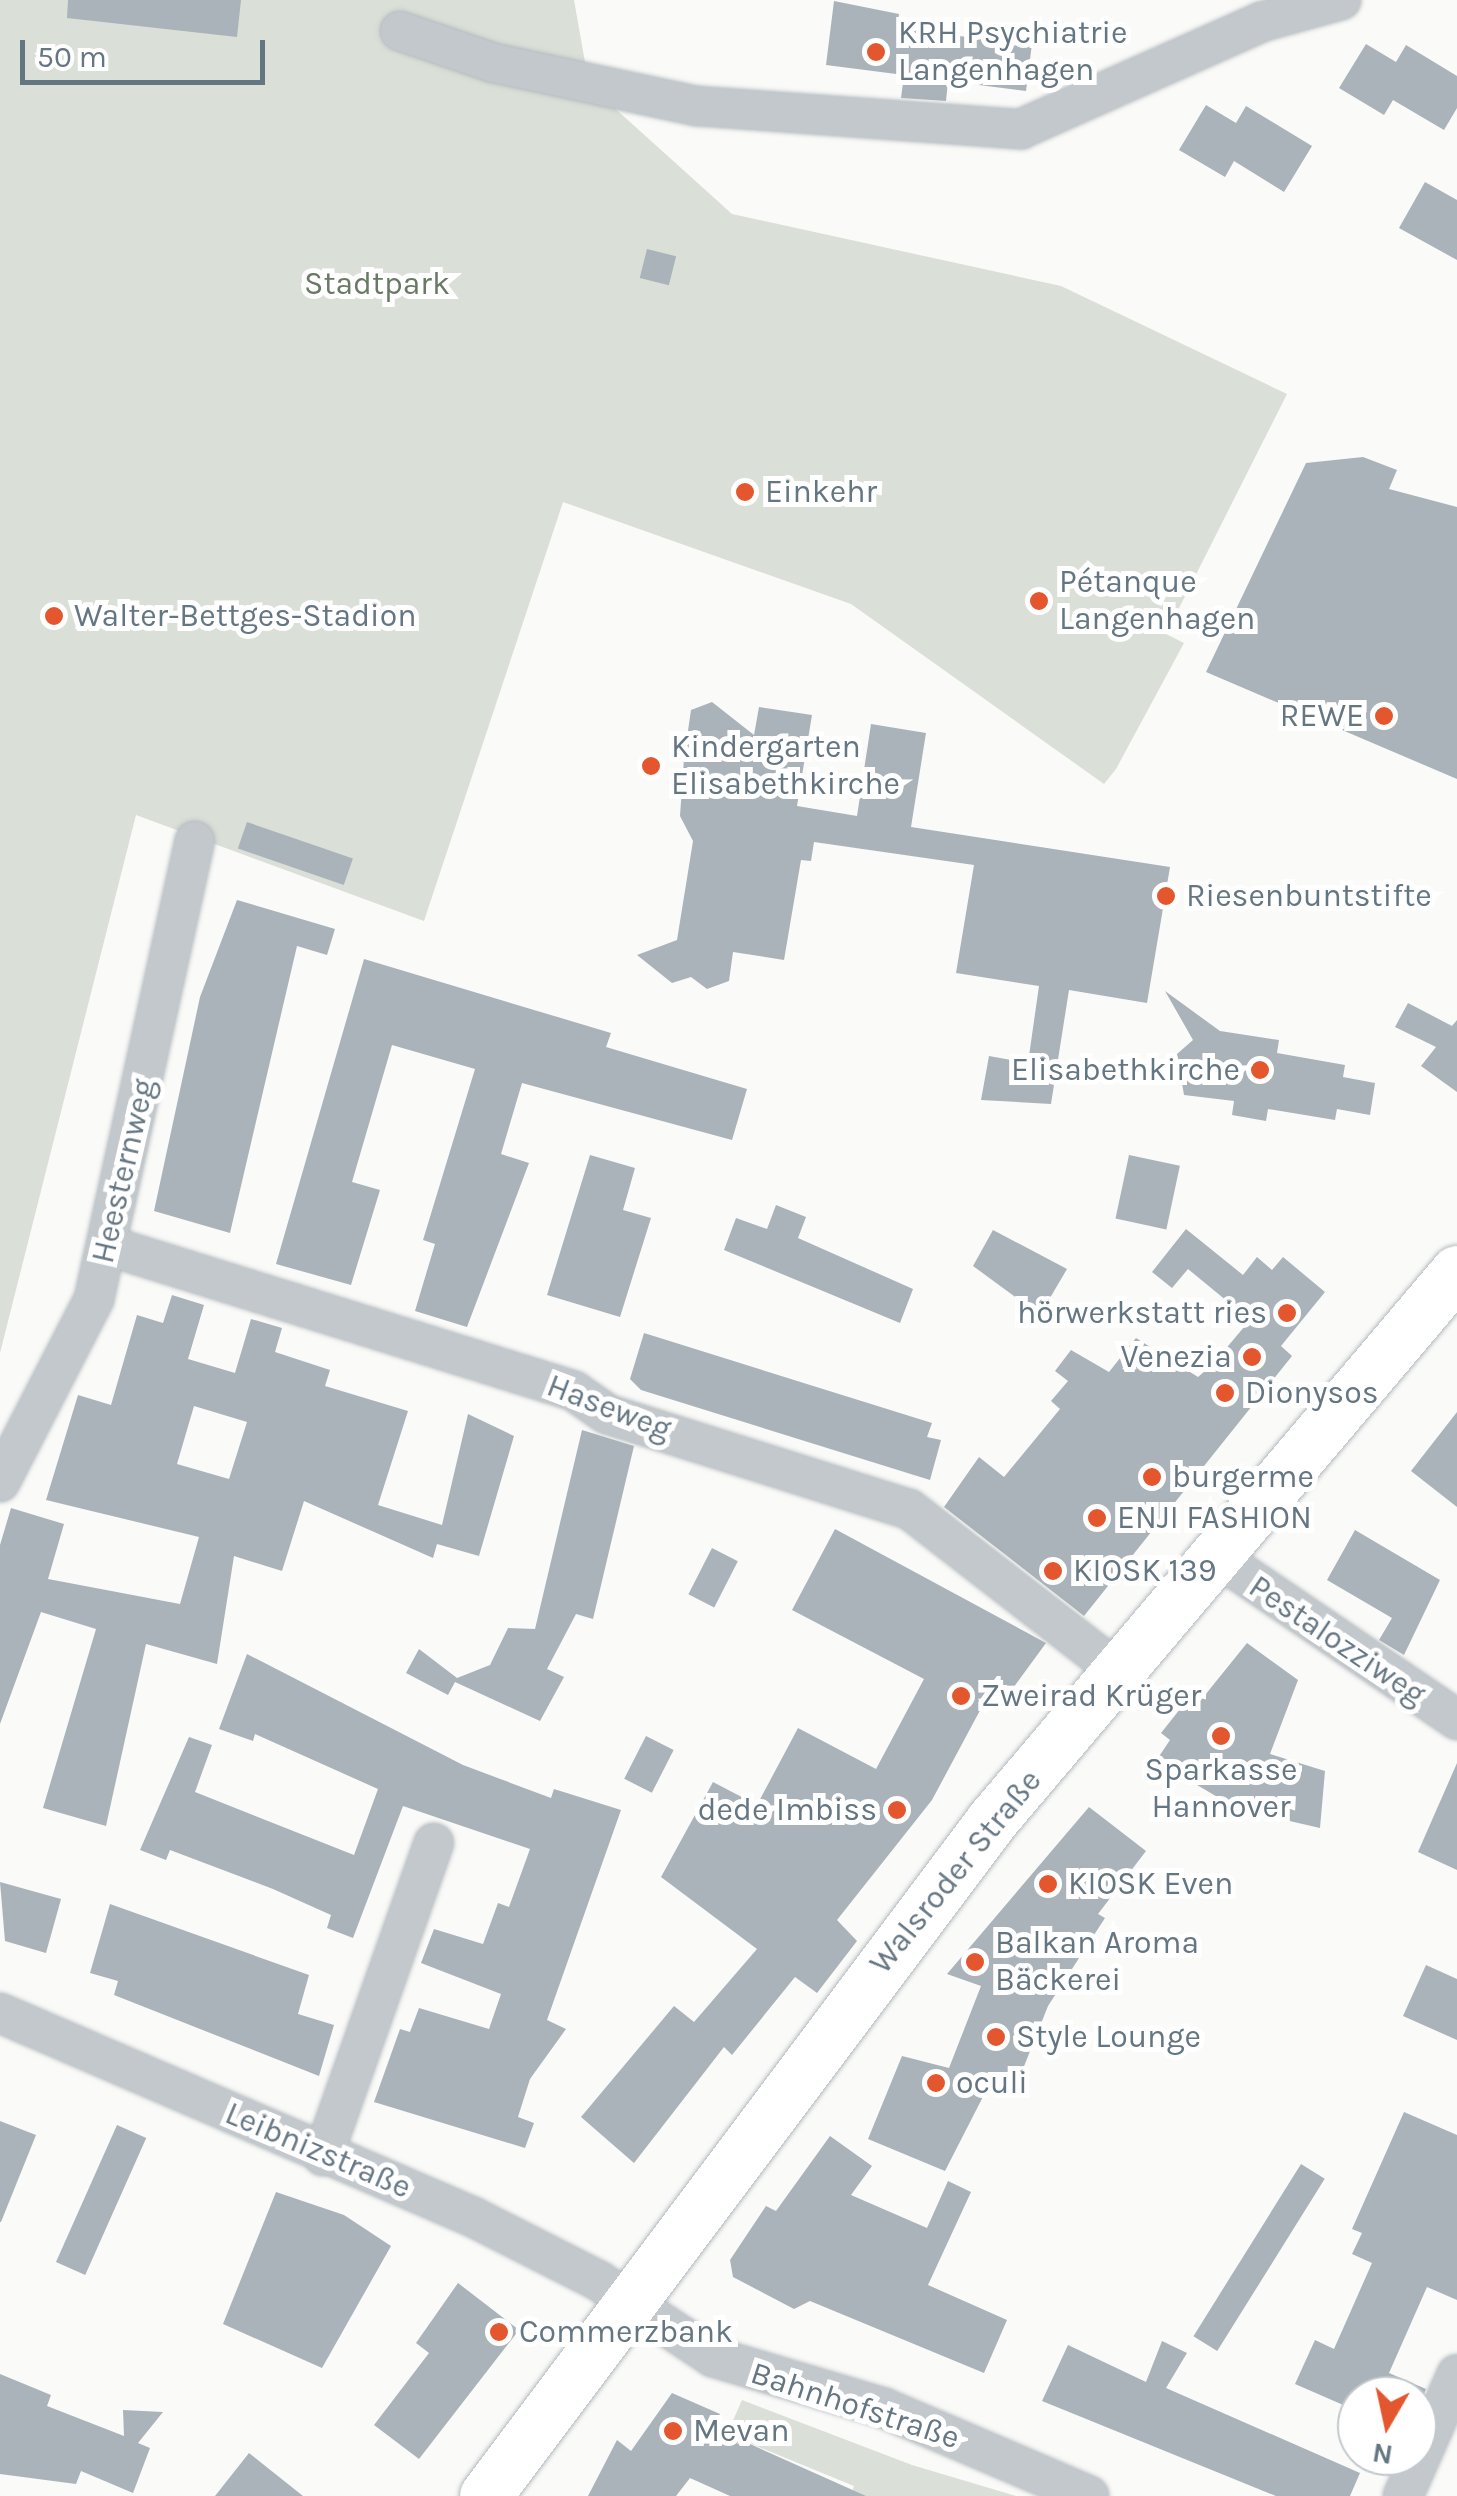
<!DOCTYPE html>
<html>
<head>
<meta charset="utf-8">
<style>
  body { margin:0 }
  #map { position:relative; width:1457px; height:2496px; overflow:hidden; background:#fafaf8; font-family:Karla,sans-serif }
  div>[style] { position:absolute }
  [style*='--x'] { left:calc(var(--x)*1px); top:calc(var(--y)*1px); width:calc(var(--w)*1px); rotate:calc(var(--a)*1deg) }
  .green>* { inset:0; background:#dadfd7 }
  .building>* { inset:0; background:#aab3b9; transform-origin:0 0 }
  .roads { filter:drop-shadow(0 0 2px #b3babf) drop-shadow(0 0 2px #b3babf) }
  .street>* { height:38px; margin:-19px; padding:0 19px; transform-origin:19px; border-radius:19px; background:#c3c8cc }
  .secondary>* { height:52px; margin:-26px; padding:0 26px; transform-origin:26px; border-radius:26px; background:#fff }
  .dots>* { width:28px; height:28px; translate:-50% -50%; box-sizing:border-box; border:5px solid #fff; border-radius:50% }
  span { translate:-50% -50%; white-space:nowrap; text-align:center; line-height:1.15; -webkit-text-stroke:10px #fff; paint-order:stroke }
  .poi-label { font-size:32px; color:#657683 }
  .left { translate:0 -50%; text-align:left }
  .right { translate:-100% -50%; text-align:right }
  .park-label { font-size:32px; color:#687a64 }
  .street-label { font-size:32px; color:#657683 }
  .north { position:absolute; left:1337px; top:2376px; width:100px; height:100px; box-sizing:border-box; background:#fff; border:2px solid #c1c8cd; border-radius:50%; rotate:189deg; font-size:28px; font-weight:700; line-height:40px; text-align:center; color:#657683 }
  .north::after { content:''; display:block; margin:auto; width:35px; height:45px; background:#e4572e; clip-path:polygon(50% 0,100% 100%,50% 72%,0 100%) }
  .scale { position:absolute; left:20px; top:40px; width:245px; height:45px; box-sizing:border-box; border:5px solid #657683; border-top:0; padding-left:12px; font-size:30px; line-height:35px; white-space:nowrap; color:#657683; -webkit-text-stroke:8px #fff; paint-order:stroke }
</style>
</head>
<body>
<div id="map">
  <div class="green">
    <div style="clip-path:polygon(0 0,574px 0,589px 85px,732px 214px,1061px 286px,1287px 394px,1166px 634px,1184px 643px,1116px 769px,1104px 784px,851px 604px,563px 502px,424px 921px,136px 815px,0 1353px)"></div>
    <div style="clip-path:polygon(742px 2400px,912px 2465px,1016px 2496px,851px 2496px,854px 2486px,727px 2434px)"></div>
  </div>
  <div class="building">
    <div style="clip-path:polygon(68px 0,241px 0,237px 37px,67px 18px)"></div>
    <div style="clip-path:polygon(834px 1px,899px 14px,897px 28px,967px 37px,968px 24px,1034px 28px,1026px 91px,948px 81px,946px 101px,901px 98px,904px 75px,826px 65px)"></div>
    <div style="clip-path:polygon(1366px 44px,1396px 62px,1406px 45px,1457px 76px,1457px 108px,1444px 130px,1393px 100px,1384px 115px,1339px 88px)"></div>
    <div style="clip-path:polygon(1206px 105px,1236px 123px,1246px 106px,1312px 146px,1284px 192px,1234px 161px,1225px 177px,1179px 150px)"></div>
    <div style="clip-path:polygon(1425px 182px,1457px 200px,1457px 260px,1399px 228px)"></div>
    <div style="left:647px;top:249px;width:30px;height:30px;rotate:14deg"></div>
    <div style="clip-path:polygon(1363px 457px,1397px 470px,1389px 489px,1457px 507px,1457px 779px,1206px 672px,1306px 463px)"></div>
    <div style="clip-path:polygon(712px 702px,754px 735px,759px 707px,812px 715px,797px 806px,857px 816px,871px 724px,926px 733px,911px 827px,1170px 867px,1147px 1003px,1069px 990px,1051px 1104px,981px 1100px,989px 1056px,1028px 1063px,1039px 986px,956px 973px,974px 865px,814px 842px,811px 861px,801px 860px,784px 960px,733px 952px,729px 981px,707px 989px,691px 977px,672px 983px,637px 955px,677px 940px,693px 841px,680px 816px,684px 758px,691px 710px)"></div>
    <div style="left:247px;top:822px;width:112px;height:28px;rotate:19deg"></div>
    <div style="clip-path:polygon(237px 900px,335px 929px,327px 955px,297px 946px,230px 1233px,154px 1211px,200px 997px)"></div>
    <div style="clip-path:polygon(364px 959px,611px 1033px,606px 1047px,747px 1089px,732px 1140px,522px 1083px,501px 1154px,529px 1163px,467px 1327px,415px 1311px,435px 1244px,423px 1240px,475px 1069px,392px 1045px,352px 1182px,380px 1190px,351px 1285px,276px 1264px)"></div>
    <div style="clip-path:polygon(1165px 991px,1220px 1031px,1279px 1040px,1277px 1053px,1345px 1065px,1343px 1077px,1375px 1083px,1370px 1115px,1337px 1109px,1335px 1120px,1268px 1109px,1266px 1121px,1232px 1115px,1234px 1101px,1184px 1095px,1177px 1054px,1193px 1040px)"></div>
    <div style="clip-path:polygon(1408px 1003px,1452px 1026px,1457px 1020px,1457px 1092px,1421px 1066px,1436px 1047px,1395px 1027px)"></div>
    <div style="clip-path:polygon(590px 1155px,635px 1168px,623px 1210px,651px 1218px,620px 1317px,547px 1295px)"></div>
    <div style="left:1129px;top:1155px;width:52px;height:65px;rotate:12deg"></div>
    <div style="clip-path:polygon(776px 1205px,806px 1217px,798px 1238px,913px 1289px,900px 1323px,724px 1250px,736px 1218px,767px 1229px)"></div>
    <div style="clip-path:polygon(1186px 1229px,1243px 1275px,1257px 1257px,1272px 1270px,1283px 1257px,1325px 1292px,1281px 1346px,1292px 1356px,1084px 1616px,944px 1507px,979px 1457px,1004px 1477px,1060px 1409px,1051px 1401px,1068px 1381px,1055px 1371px,1071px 1350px,1109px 1372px,1136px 1338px,1198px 1377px,1212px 1365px,1250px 1320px,1188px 1269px,1172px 1288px,1152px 1272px)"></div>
    <div style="clip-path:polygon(993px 1230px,1067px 1269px,1040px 1315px,973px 1266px)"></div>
    <div style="clip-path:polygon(evenodd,172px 1295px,204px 1305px,188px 1359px,235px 1373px,251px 1319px,282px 1328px,275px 1352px,330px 1370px,325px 1386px,408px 1411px,378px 1505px,442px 1525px,468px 1414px,514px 1436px,479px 1556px,437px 1544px,433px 1558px,304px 1501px,282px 1571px,234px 1556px,217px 1664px,146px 1644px,106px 1826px,43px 1808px,96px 1629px,41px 1612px,0 1724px,0 1545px,11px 1508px,64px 1524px,48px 1579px,180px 1604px,199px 1537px,46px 1500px,78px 1395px,111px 1405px,137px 1315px,163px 1323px,172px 1295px,194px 1406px,247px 1422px,229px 1479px,177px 1464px,194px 1406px)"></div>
    <div style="clip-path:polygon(644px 1333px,932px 1423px,927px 1437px,941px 1440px,930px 1480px,641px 1390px,630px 1379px)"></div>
    <div style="clip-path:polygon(1457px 1412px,1457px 1507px,1411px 1471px)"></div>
    <div style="clip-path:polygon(582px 1430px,634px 1446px,593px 1619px,576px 1614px,547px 1669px,564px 1677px,540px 1721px,455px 1682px,448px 1695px,406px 1673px,419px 1649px,457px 1678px,490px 1665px,508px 1628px,535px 1629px)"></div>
    <div style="clip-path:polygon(835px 1529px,1046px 1643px,1008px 1695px,992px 1688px,932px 1800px,837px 1920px,857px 1941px,817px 1993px,795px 1977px,732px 2055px,724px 2047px,634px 2163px,581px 2117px,674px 2006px,694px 2022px,757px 1949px,661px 1877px,713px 1782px,757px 1805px,798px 1728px,876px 1769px,924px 1679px,792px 1610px)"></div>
    <div style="clip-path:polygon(1355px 1530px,1440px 1580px,1404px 1655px,1379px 1640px,1392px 1618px,1327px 1580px)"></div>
    <div style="left:712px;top:1548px;width:29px;height:52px;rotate:27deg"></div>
    <div style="clip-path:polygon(1247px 1643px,1298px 1680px,1270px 1754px,1325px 1771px,1320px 1828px,1238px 1809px,1156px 1761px,1170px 1740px,1161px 1733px,1188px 1699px,1197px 1705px)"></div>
    <div style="clip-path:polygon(247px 1654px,463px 1765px,551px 1798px,554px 1789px,621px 1810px,547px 2020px,566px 2029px,530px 2079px,518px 2117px,534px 2123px,525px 2148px,374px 2102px,400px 2029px,410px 2032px,419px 2008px,489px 2029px,501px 1994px,421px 1963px,434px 1929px,483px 1944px,498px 1903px,509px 1907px,530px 1849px,403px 1806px,353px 1938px,327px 1928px,331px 1915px,273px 1889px,170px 1850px,166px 1860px,140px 1850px,189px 1737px,212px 1745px,195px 1792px,354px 1855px,378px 1789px,255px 1734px,253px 1741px,219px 1729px)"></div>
    <div style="left:646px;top:1736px;width:31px;height:48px;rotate:27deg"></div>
    <div style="clip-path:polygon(1457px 1763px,1457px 1870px,1418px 1852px)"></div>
    <div style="clip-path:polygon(1089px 1807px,1146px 1851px,1098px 1914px,1105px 1918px,1048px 2006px,1013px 2094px,989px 2085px,945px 2171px,868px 2139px,902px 2056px,949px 2068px,981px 1986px,947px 1974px)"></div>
    <div style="clip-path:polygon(0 1882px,61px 1899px,46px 1953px,5px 1941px)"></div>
    <div style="clip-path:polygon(110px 1904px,309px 1975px,298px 2014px,334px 2025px,319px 2076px,114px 1995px,118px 1981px,90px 1973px)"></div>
    <div style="clip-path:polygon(1426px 1965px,1457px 1979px,1457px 2040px,1403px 2016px)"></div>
    <div style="clip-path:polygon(1404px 2112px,1457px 2135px,1457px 2300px,1427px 2287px,1389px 2373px,1426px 2389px,1423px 2396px,1357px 2396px,1357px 2411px,1295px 2384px,1315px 2340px,1334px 2349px,1372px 2263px,1352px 2254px,1362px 2233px,1352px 2229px)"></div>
    <div style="clip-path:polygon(0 2121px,36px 2135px,1px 2222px,0 2222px)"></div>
    <div style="left:117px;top:2125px;width:32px;height:150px;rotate:24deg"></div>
    <div style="clip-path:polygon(830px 2136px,872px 2166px,851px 2195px,927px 2228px,948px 2181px,971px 2192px,928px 2285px,1007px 2320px,984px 2373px,810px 2301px,794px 2309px,733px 2277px,730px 2260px,766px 2206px,776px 2211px)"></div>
    <div style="left:1301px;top:2164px;width:28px;height:203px;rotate:32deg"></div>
    <div style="clip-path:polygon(276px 2192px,344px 2215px,391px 2246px,322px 2368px,223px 2324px)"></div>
    <div style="clip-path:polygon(458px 2283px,519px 2330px,419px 2459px,374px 2425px,429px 2353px,416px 2343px)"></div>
    <div style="clip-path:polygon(1162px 2341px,1187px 2353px,1166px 2388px,1360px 2473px,1350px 2496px,1276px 2496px,1042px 2401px,1068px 2345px,1146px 2382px)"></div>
    <div style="clip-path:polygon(0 2374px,51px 2395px,47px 2406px,124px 2436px,123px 2410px,163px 2412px,138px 2443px,150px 2448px,133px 2493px,81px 2471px,76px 2484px,0 2474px)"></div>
    <div style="clip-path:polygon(672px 2393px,720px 2414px,714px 2428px,866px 2496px,730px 2496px,690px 2478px,676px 2496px,588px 2496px,617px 2440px,631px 2451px)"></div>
    <div style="clip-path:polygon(249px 2453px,303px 2496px,215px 2496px)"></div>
  </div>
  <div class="roads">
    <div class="street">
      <div style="--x:400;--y:31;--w:99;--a:18.8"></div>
      <div style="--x:494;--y:63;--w:208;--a:12"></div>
      <div style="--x:697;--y:106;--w:325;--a:4.1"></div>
      <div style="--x:1021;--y:129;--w:263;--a:-24"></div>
      <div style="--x:1261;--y:22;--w:83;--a:-15.4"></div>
      <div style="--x:109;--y:1246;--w:487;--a:17.3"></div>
      <div style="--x:574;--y:1391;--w:40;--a:34.9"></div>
      <div style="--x:607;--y:1414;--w:317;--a:17.5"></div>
      <div style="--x:909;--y:1509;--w:269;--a:37.8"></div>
      <div style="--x:0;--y:1482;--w:206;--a:-62.8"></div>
      <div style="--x:94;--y:1299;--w:469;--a:-77.6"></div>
      <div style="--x:1219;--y:1558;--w:288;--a:34.2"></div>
      <div style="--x:0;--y:2013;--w:515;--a:23.33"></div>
      <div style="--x:473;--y:2217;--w:141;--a:26.9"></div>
      <div style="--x:599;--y:2281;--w:137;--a:33.7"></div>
      <div style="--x:713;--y:2357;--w:178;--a:16.6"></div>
      <div style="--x:884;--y:2408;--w:223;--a:23.2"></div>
      <div style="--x:323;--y:2156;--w:332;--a:-70.5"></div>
      <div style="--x:1403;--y:2496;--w:133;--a:-66.1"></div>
    </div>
    <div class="secondary">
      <div style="--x:486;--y:2496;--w:845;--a:-53.13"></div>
      <div style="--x:993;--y:1820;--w:718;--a:-49.74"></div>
    </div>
  </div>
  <div class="dots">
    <div style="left:876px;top:52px;background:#e4572e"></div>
    <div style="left:745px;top:492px;background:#e4572e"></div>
    <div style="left:1039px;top:601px;background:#e4572e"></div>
    <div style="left:54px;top:616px;background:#e4572e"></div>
    <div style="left:1384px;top:716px;background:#e4572e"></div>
    <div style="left:651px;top:766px;background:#e4572e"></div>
    <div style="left:1166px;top:896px;background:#e4572e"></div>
    <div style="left:1260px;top:1070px;background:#e4572e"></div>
    <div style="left:1287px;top:1313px;background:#e4572e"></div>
    <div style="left:1252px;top:1357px;background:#e4572e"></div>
    <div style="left:1225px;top:1393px;background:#e4572e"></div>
    <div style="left:1152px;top:1477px;background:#e4572e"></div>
    <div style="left:1097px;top:1518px;background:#e4572e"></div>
    <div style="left:1053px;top:1571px;background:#e4572e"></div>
    <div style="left:961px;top:1696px;background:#e4572e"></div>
    <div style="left:1221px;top:1736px;background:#e4572e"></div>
    <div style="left:897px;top:1810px;background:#e4572e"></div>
    <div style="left:1048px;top:1884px;background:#e4572e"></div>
    <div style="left:975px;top:1962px;background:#e4572e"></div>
    <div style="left:996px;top:2037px;background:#e4572e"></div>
    <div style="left:936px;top:2083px;background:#e4572e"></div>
    <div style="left:499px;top:2332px;background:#e4572e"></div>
    <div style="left:673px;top:2431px;background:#e4572e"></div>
  </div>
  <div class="poi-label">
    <span class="left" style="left:898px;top:52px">KRH Psychiatrie<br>Langenhagen</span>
    <span class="left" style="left:765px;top:492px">Einkehr</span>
    <span class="left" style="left:1059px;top:601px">Pétanque<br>Langenhagen</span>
    <span class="left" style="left:74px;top:616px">Walter-Bettges-Stadion</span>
    <span class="right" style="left:1364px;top:716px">REWE</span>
    <span class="left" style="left:671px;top:766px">Kindergarten<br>Elisabethkirche</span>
    <span class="left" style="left:1186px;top:896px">Riesenbuntstifte</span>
    <span class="right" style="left:1240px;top:1070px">Elisabethkirche</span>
    <span class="right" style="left:1267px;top:1313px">hörwerkstatt ries</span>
    <span class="right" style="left:1232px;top:1357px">Venezia</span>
    <span class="left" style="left:1245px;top:1393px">Dionysos</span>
    <span class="left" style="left:1172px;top:1477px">burgerme</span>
    <span class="left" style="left:1117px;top:1518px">ENJI FASHION</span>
    <span class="left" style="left:1073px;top:1571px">KIOSK 139</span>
    <span class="left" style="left:981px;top:1696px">Zweirad Krüger</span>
    <span style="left:1221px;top:1789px">Sparkasse<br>Hannover</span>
    <span class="right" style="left:877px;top:1810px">dede Imbiss</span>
    <span class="left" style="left:1068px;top:1884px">KIOSK Even</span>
    <span class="left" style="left:995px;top:1962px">Balkan Aroma<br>Bäckerei</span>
    <span class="left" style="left:1016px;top:2037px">Style Lounge</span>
    <span class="left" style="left:956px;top:2083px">oculi</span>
    <span class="left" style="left:519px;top:2332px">Commerzbank</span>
    <span class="left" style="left:693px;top:2431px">Mevan</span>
  </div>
  <div class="park-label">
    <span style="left:377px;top:284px">Stadtpark</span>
  </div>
  <div class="street-label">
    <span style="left:124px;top:1171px;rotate:-77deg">Heesternweg</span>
    <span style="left:609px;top:1408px;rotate:21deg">Haseweg</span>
    <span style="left:1337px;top:1641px;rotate:34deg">Pestalozziweg</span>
    <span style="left:956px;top:1872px;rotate:-51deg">Walsroder Straße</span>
    <span style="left:318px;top:2151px;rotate:23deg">Leibnizstraße</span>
    <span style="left:855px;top:2406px;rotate:18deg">Bahnhofstraße</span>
  </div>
  <div class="north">N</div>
  <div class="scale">50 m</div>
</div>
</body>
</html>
